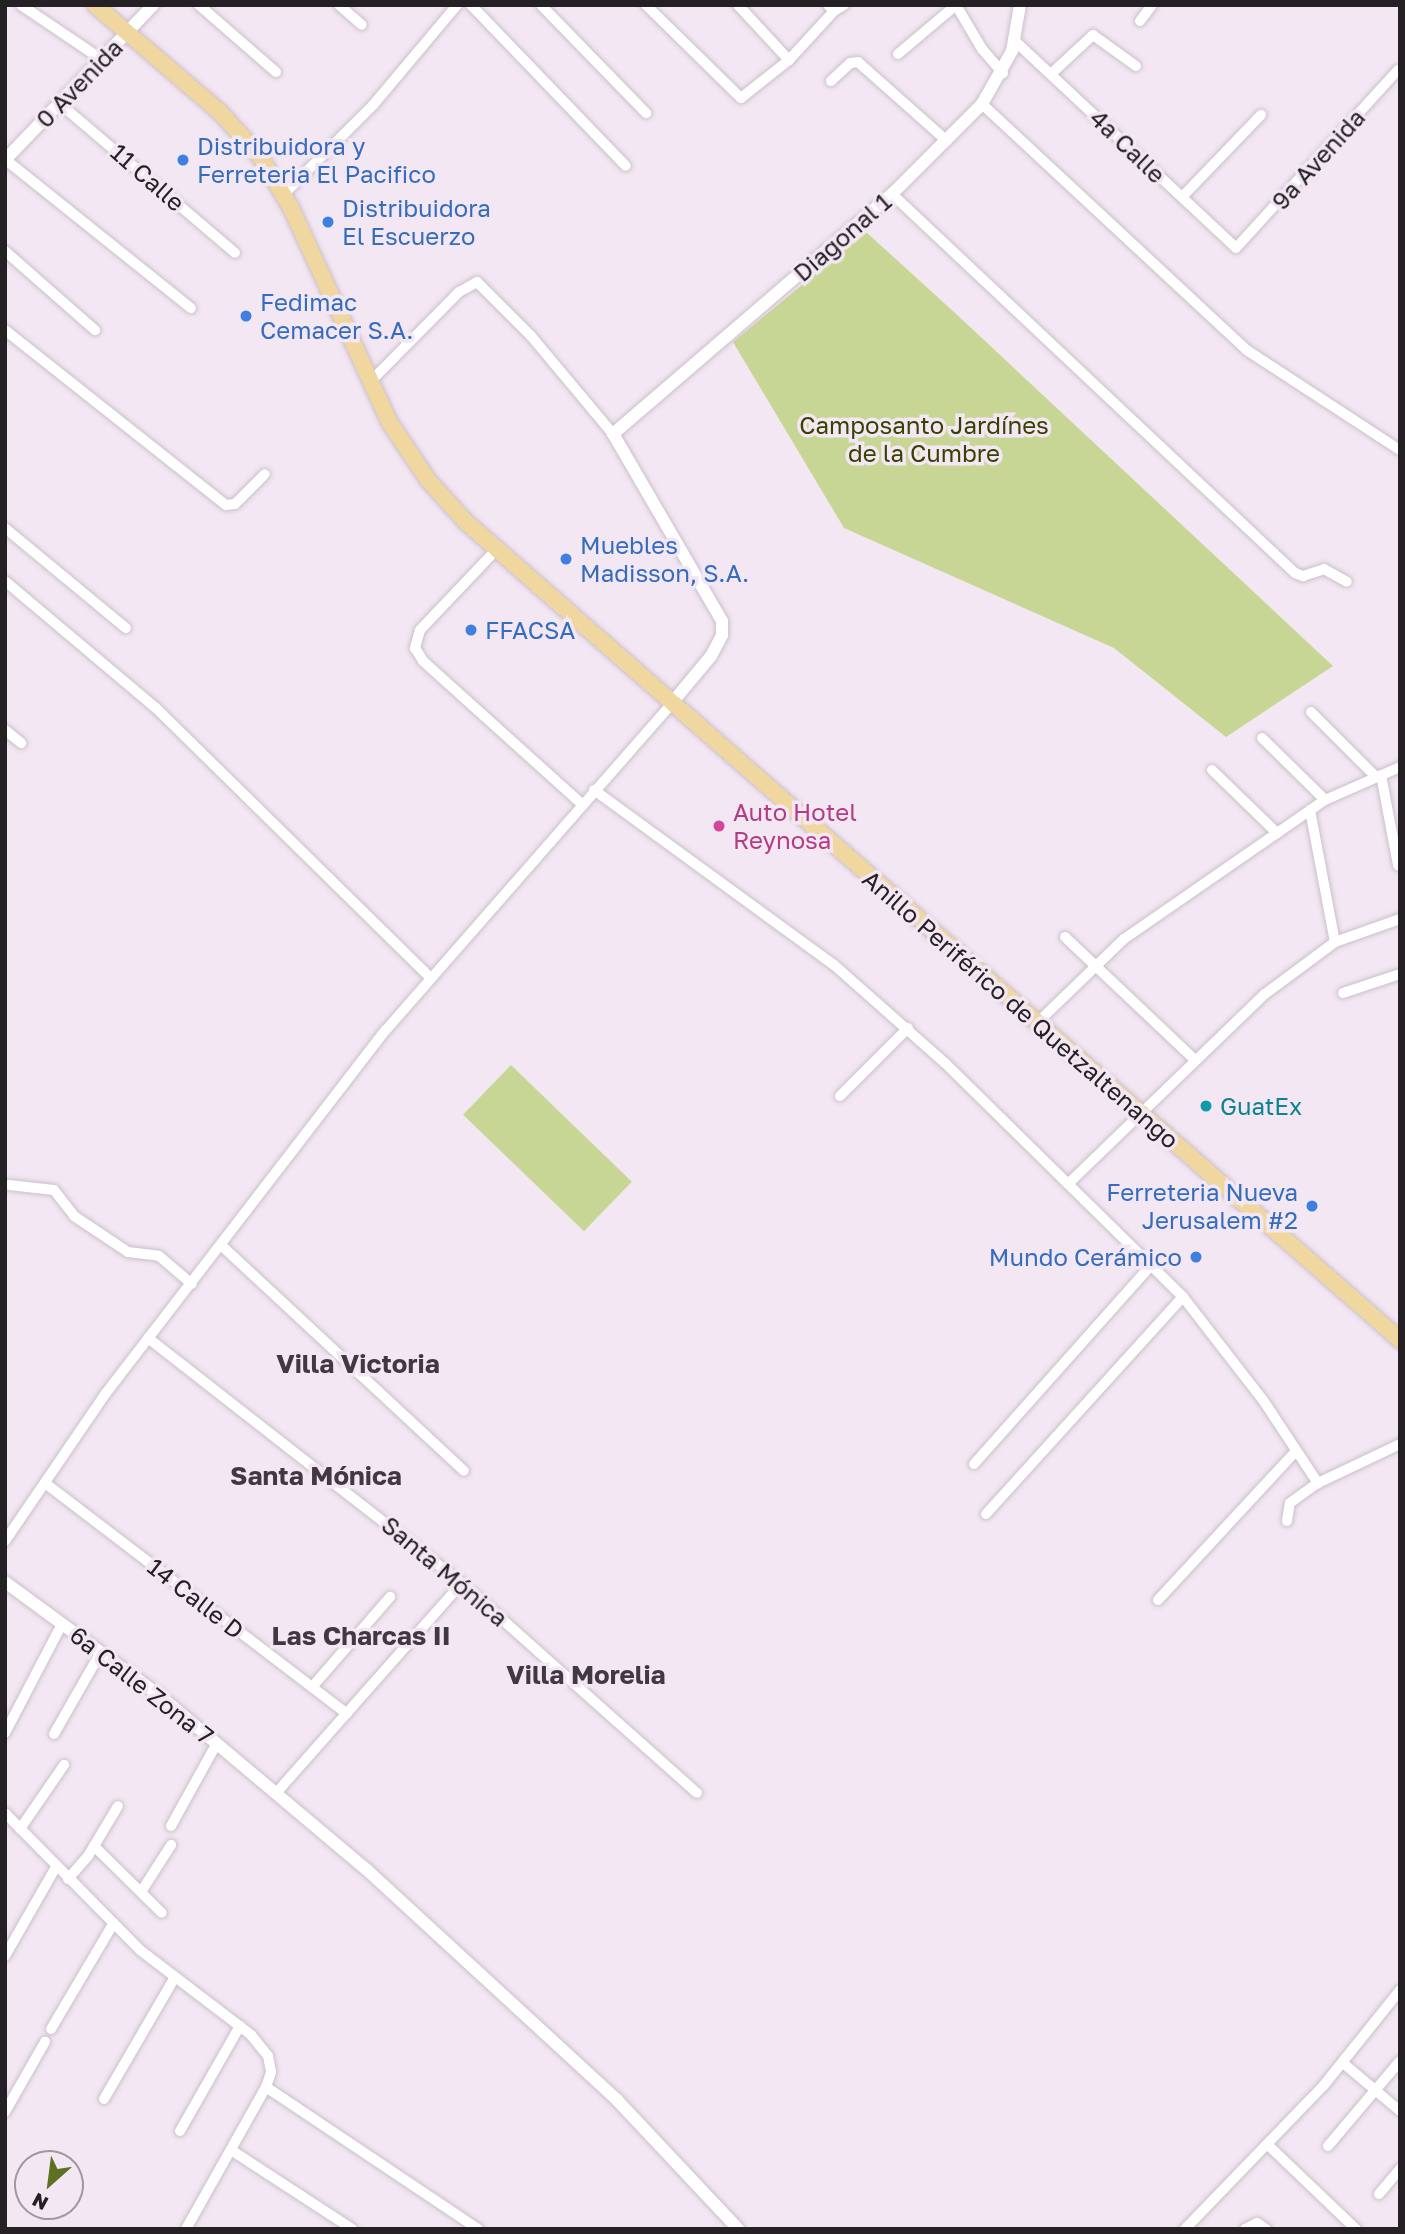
<!DOCTYPE html>
<html>
<head>
<meta charset="utf-8">
<style>
  body { margin:0 }
  #map { position:relative; width:1405px; height:2234px; overflow:hidden; background:#f2e7f2; font-family:"Golos Text",sans-serif }
  div>[style] { position:absolute }
  [style*='--x'] { left:calc(var(--x)*1px); top:calc(var(--y)*1px); width:calc(var(--w)*1px); rotate:calc(var(--a)*1deg) }
  .green>* { inset:0; background:#c8d695; transform-origin:0 0 }
  .roads { filter:drop-shadow(0 0 2px #cbbfcb) drop-shadow(0 0 2px #cbbfcb) }
  .minor>* { height:10px; margin:-5px; padding:0 5px; transform-origin:5px; border-radius:5px; background:#fff }
  .tertiary>* { height:12px; margin:-6px; padding:0 6px; transform-origin:6px; border-radius:6px; background:#fff }
  .trunk>* { height:16px; margin:-8px; padding:0 8px; transform-origin:8px; border-radius:8px; background:#f0d69f }
  .dots>* { width:19px; height:19px; translate:-50% -50%; box-sizing:border-box; border:4px solid #f2e7f2; border-radius:50% }
  span { translate:-50% -50%; white-space:nowrap; text-align:center; line-height:1.15; -webkit-text-stroke:7px #f2e7f2; paint-order:stroke }
  .street-label { font-size:24px; color:#242024 }
  .shop-label { font-size:24px; color:#366cbe }
  .left { translate:0 -50%; text-align:left }
  .right { translate:-100% -50%; text-align:right }
  .park-label { font-size:24px; color:#384100 }
  .hotel-label { font-size:24px; color:#b23c85 }
  .culture-label { font-size:24px; color:#0d838f }
  .neighbourhood-label { font-size:26px; color:#413842; font-weight:700 }
  .frame { position:absolute; inset:0; border:7px solid #242024; pointer-events:none }
  .north { position:absolute; left:14px; top:2150px; width:70px; height:70px; box-sizing:border-box; background:#f2e7f2; border:2px solid #a097a0; border-radius:50%; rotate:208deg; font-size:19px; font-weight:700; line-height:28px; text-align:center; color:#242024 }
  .north::after { content:''; display:block; margin:auto; width:24px; height:32px; background:#5c7121; clip-path:polygon(50% 0,100% 100%,50% 72%,0 100%) }
</style>
</head>
<body>
<div id="map">
  <div class="green">
    <div style="clip-path:polygon(866px 232px,954px 312px,1333px 666px,1226px 737px,1114px 648px,844px 528px,733px 342px)"></div>
    <div style="left:511px;top:1065px;width:168px;height:69px;rotate:44deg"></div>
  </div>
  <div class="roads">
    <div class="minor">
      <div style="--x:21;--y:5;--w:97;--a:34"></div>
      <div style="--x:199;--y:5;--w:102;--a:41"></div>
      <div style="--x:339;--y:5;--w:30;--a:41"></div>
      <div style="--x:471;--y:5;--w:223;--a:46.1"></div>
      <div style="--x:541;--y:5;--w:151;--a:45.8"></div>
      <div style="--x:646;--y:5;--w:133;--a:44.4"></div>
      <div style="--x:741;--y:98;--w:61;--a:-38.4"></div>
      <div style="--x:789;--y:60;--w:67;--a:-47.4"></div>
      <div style="--x:738;--y:5;--w:75;--a:47.2"></div>
      <div style="--x:828;--y:5;--w:8;--a:45"></div>
      <div style="--x:834;--y:11;--w:12;--a:-31"></div>
      <div style="--x:956;--y:5;--w:51;--a:59.4"></div>
      <div style="--x:982;--y:49;--w:32;--a:49"></div>
      <div style="--x:1140;--y:21;--w:20;--a:-53"></div>
      <div style="--x:1016;--y:42;--w:301;--a:43.1"></div>
      <div style="--x:1236;--y:248;--w:241;--a:-47.7"></div>
      <div style="--x:898;--y:54;--w:76;--a:-40.2"></div>
      <div style="--x:1052;--y:73;--w:56;--a:-42.8"></div>
      <div style="--x:1093;--y:35;--w:53;--a:35.8"></div>
      <div style="--x:831;--y:81;--w:26;--a:-43"></div>
      <div style="--x:850;--y:63;--w:8;--a:-7"></div>
      <div style="--x:858;--y:62;--w:119;--a:41.6"></div>
      <div style="--x:59;--y:103;--w:231;--a:40.4"></div>
      <div style="--x:982;--y:104;--w:363;--a:42.9"></div>
      <div style="--x:1248;--y:351;--w:181;--a:33.1"></div>
      <div style="--x:6;--y:160;--w:237;--a:38.7"></div>
      <div style="--x:284;--y:194;--w:127;--a:-45"></div>
      <div style="--x:374;--y:104;--w:129;--a:-50"></div>
      <div style="--x:892;--y:194;--w:553;--a:43.24"></div>
      <div style="--x:1295;--y:573;--w:9;--a:21"></div>
      <div style="--x:1303;--y:576;--w:22;--a:-18"></div>
      <div style="--x:1324;--y:569;--w:26;--a:29"></div>
      <div style="--x:1182;--y:197;--w:114;--a:-46.1"></div>
      <div style="--x:5;--y:251;--w:120;--a:41.3"></div>
      <div style="--x:5;--y:330;--w:282;--a:38.4"></div>
      <div style="--x:226;--y:505;--w:9;--a:-6"></div>
      <div style="--x:235;--y:504;--w:42;--a:-45"></div>
      <div style="--x:370;--y:382;--w:127;--a:-45.3"></div>
      <div style="--x:459;--y:292;--w:21;--a:-29"></div>
      <div style="--x:477;--y:282;--w:76;--a:45"></div>
      <div style="--x:531;--y:336;--w:128;--a:50.1"></div>
      <div style="--x:5;--y:528;--w:157;--a:39.6"></div>
      <div style="--x:496;--y:550;--w:110;--a:133.5"></div>
      <div style="--x:420;--y:630;--w:19;--a:106"></div>
      <div style="--x:415;--y:648;--w:15;--a:58"></div>
      <div style="--x:423;--y:661;--w:214;--a:42"></div>
      <div style="--x:5;--y:581;--w:197;--a:40.1"></div>
      <div style="--x:156;--y:708;--w:385;--a:44.5"></div>
      <div style="--x:1311;--y:712;--w:92;--a:45"></div>
      <div style="--x:5;--y:730;--w:21;--a:39"></div>
      <div style="--x:1262;--y:738;--w:88;--a:44.5"></div>
      <div style="--x:1212;--y:770;--w:91;--a:44.1"></div>
      <div style="--x:1381;--y:775;--w:92;--a:79.3"></div>
      <div style="--x:594;--y:790;--w:296;--a:36.1"></div>
      <div style="--x:833;--y:964;--w:149;--a:41.5"></div>
      <div style="--x:945;--y:1063;--w:334;--a:44.5"></div>
      <div style="--x:1183;--y:1297;--w:130;--a:52.2"></div>
      <div style="--x:1263;--y:1400;--w:100;--a:56.5"></div>
      <div style="--x:1310;--y:810;--w:134;--a:79.3"></div>
      <div style="--x:1065;--y:937;--w:178;--a:43.4"></div>
      <div style="--x:1343;--y:993;--w:60;--a:-18.4"></div>
      <div style="--x:1037;--y:1023;--w:121;--a:-44"></div>
      <div style="--x:1124;--y:939;--w:244;--a:-34.7"></div>
      <div style="--x:1325;--y:800;--w:82;--a:-23.7"></div>
      <div style="--x:840;--y:1096;--w:96;--a:-45"></div>
      <div style="--x:1068;--y:1184;--w:274;--a:-44"></div>
      <div style="--x:1265;--y:994;--w:87;--a:-36.6"></div>
      <div style="--x:1335;--y:942;--w:69;--a:-19.5"></div>
      <div style="--x:9;--y:1185;--w:45;--a:6.3"></div>
      <div style="--x:54;--y:1190;--w:33;--a:52"></div>
      <div style="--x:74;--y:1216;--w:65;--a:33.7"></div>
      <div style="--x:128;--y:1252;--w:31;--a:7"></div>
      <div style="--x:159;--y:1256;--w:43;--a:40.3"></div>
      <div style="--x:222;--y:1246;--w:330;--a:42.9"></div>
      <div style="--x:148;--y:1338;--w:393;--a:38"></div>
      <div style="--x:458;--y:1580;--w:320;--a:41.7"></div>
      <div style="--x:974;--y:1464;--w:268;--a:-48.3"></div>
      <div style="--x:45;--y:1483;--w:380;--a:37.4"></div>
      <div style="--x:986;--y:1514;--w:293;--a:-47.8"></div>
      <div style="--x:1287;--y:1521;--w:18;--a:-81"></div>
      <div style="--x:1290;--y:1503;--w:34;--a:-36"></div>
      <div style="--x:1318;--y:1483;--w:91;--a:-25.4"></div>
      <div style="--x:5;--y:1541;--w:179;--a:-55.7"></div>
      <div style="--x:106;--y:1393;--w:458;--a:-52.4"></div>
      <div style="--x:386;--y:1030;--w:433;--a:-48.8"></div>
      <div style="--x:1158;--y:1600;--w:203;--a:-47.2"></div>
      <div style="--x:313;--y:1686;--w:118;--a:-49.1"></div>
      <div style="--x:5;--y:1733;--w:123;--a:-62.4"></div>
      <div style="--x:54;--y:1734;--w:95;--a:-60.2"></div>
      <div style="--x:277;--y:1792;--w:279;--a:-48.5"></div>
      <div style="--x:5;--y:1813;--w:192;--a:45.4"></div>
      <div style="--x:140;--y:1950;--w:140;--a:37.4"></div>
      <div style="--x:251;--y:2035;--w:27;--a:51"></div>
      <div style="--x:268;--y:2056;--w:16;--a:79"></div>
      <div style="--x:271;--y:2072;--w:16;--a:108"></div>
      <div style="--x:266;--y:2087;--w:163;--a:119.4"></div>
      <div style="--x:171;--y:1826;--w:95;--a:-61"></div>
      <div style="--x:20;--y:1829;--w:78;--a:-55.5"></div>
      <div style="--x:94;--y:1846;--w:95;--a:44.6"></div>
      <div style="--x:68;--y:1879;--w:30;--a:-49"></div>
      <div style="--x:88;--y:1856;--w:58;--a:-59"></div>
      <div style="--x:141;--y:1892;--w:56;--a:-57.4"></div>
      <div style="--x:5;--y:1956;--w:103;--a:-60.2"></div>
      <div style="--x:51;--y:2029;--w:122;--a:-59.4"></div>
      <div style="--x:1343;--y:2063;--w:75;--a:40.1"></div>
      <div style="--x:266;--y:2087;--w:255;--a:33.8"></div>
      <div style="--x:104;--y:2099;--w:141;--a:-59.8"></div>
      <div style="--x:5;--y:2112;--w:81;--a:-60.3"></div>
      <div style="--x:180;--y:2131;--w:121;--a:-60.3"></div>
      <div style="--x:1268;--y:2145;--w:122;--a:43.7"></div>
      <div style="--x:1328;--y:2146;--w:111;--a:-49.7"></div>
      <div style="--x:231;--y:2150;--w:145;--a:33.1"></div>
      <div style="--x:1379;--y:2194;--w:33;--a:-50"></div>
      <div style="--x:1185;--y:2229;--w:200;--a:-46"></div>
      <div style="--x:1324;--y:2085;--w:122;--a:-51.3"></div>
      <div style="--x:1245;--y:2229;--w:13;--a:-27"></div>
      <div style="--x:1257;--y:2223;--w:11;--a:34"></div>
    </div>
    <div class="tertiary">
      <div style="--x:5;--y:160;--w:214;--a:-46.3"></div>
      <div style="--x:671;--y:704;--w:62;--a:-50.2"></div>
      <div style="--x:711;--y:656;--w:24;--a:-62"></div>
      <div style="--x:722;--y:635;--w:14;--a:-90"></div>
      <div style="--x:722;--y:621;--w:216;--a:-120.2"></div>
      <div style="--x:613;--y:434;--w:368;--a:-40.7"></div>
      <div style="--x:892;--y:194;--w:127;--a:-45"></div>
      <div style="--x:982;--y:104;--w:61;--a:-60.5"></div>
      <div style="--x:1012;--y:51;--w:47;--a:-80.1"></div>
      <div style="--x:5;--y:1582;--w:191;--a:36.3"></div>
      <div style="--x:159;--y:1695;--w:272;--a:40.1"></div>
      <div style="--x:367;--y:1870;--w:340;--a:42.6"></div>
      <div style="--x:617;--y:2100;--w:177;--a:46.8"></div>
    </div>
    <div class="trunk">
      <div style="--x:95;--y:5;--w:165;--a:40.6"></div>
      <div style="--x:220;--y:112;--w:62;--a:48.3"></div>
      <div style="--x:261;--y:158;--w:58;--a:59"></div>
      <div style="--x:291;--y:208;--w:237;--a:65.3"></div>
      <div style="--x:390;--y:423;--w:69;--a:56.3"></div>
      <div style="--x:428;--y:480;--w:57;--a:47.9"></div>
      <div style="--x:466;--y:522;--w:1242;--a:41.21"></div>
    </div>
  </div>
  <div class="dots">
    <div style="left:183px;top:160px;background:#3f7fe0"></div>
    <div style="left:328px;top:222px;background:#3f7fe0"></div>
    <div style="left:246px;top:316px;background:#3f7fe0"></div>
    <div style="left:566px;top:559px;background:#3f7fe0"></div>
    <div style="left:471px;top:630px;background:#3f7fe0"></div>
    <div style="left:719px;top:826px;background:#d1479c"></div>
    <div style="left:1206px;top:1106px;background:#0f9aa8"></div>
    <div style="left:1312px;top:1206px;background:#3f7fe0"></div>
    <div style="left:1196px;top:1257px;background:#3f7fe0"></div>
  </div>
  <div class="street-label">
    <span style="left:79px;top:83px;rotate:-46deg">0 Avenida</span>
    <span style="left:1128px;top:146px;rotate:44deg">4a Calle</span>
    <span style="left:1318px;top:159px;rotate:-48deg">9a Avenida</span>
    <span style="left:148px;top:177px;rotate:41deg">11 Calle</span>
    <span style="left:842px;top:237px;rotate:-41deg">Diagonal 1</span>
    <span style="left:1021px;top:1009px;rotate:41deg">Anillo Periférico de Quetzaltenango</span>
    <span style="left:445px;top:1571px;rotate:40deg">Santa Mónica</span>
    <span style="left:196px;top:1598px;rotate:38deg">14 Calle D</span>
    <span style="left:142px;top:1685px;rotate:38deg">6a Calle Zona 7</span>
  </div>
  <div class="shop-label">
    <span class="left" style="left:197px;top:160px">Distribuidora y<br>Ferreteria El Pacifico</span>
    <span class="left" style="left:342px;top:222px">Distribuidora<br>El Escuerzo</span>
    <span class="left" style="left:260px;top:316px">Fedimac<br>Cemacer S.A.</span>
    <span class="left" style="left:580px;top:559px">Muebles<br>Madisson, S.A.</span>
    <span class="left" style="left:485px;top:630px">FFACSA</span>
    <span class="right" style="left:1298px;top:1206px">Ferreteria Nueva<br>Jerusalem #2</span>
    <span class="right" style="left:1182px;top:1257px">Mundo Cerámico</span>
  </div>
  <div class="park-label">
    <span style="left:924px;top:439px">Camposanto Jardínes<br>de la Cumbre</span>
  </div>
  <div class="hotel-label">
    <span class="left" style="left:733px;top:826px">Auto Hotel<br>Reynosa</span>
  </div>
  <div class="culture-label">
    <span class="left" style="left:1220px;top:1106px">GuatEx</span>
  </div>
  <div class="neighbourhood-label">
    <span style="left:358px;top:1364px">Villa Victoria</span>
    <span style="left:316px;top:1476px">Santa Mónica</span>
    <span style="left:361px;top:1636px">Las Charcas II</span>
    <span style="left:586px;top:1675px">Villa Morelia</span>
  </div>
  <div class="frame"></div>
  <div class="north">N</div>
</div>
</body>
</html>
